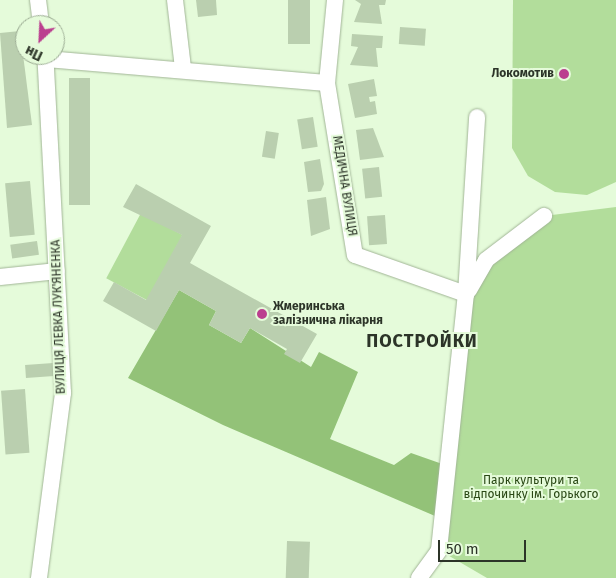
<!DOCTYPE html>
<html>
<head>
<meta charset="utf-8">
<style>
  body { margin:0 }
  #map { position:relative; width:616px; height:578px; overflow:hidden; background:#e5fbda; font-family:"Fira Sans",sans-serif }
  div>[style] { position:absolute }
  [style*='--x'] { left:calc(var(--x)*1px); top:calc(var(--y)*1px); width:calc(var(--w)*1px); rotate:calc(var(--a)*1deg) }
  .green>* { inset:0; background:#b2dd9b; transform-origin:0 0 }
  .forest>* { inset:0; background:#93c278 }
  .building>* { inset:0; background:#bacfaf; transform-origin:0 0 }
  .roads { filter:drop-shadow(0 0 1px #a1b596) drop-shadow(0 0 1px #a1b596) }
  .minor>* { height:16px; margin:-8px; padding:0 8px; transform-origin:8px; border-radius:8px; background:#fff }
  .dots>* { width:14px; height:14px; translate:-50% -50%; box-sizing:border-box; border:2px solid #e5fbda; border-radius:50% }
  span { translate:-50% -50%; white-space:nowrap; text-align:center; line-height:1.15; -webkit-text-stroke:4px #e5fbda; paint-order:stroke }
  .poi-label { font-size:12px; color:#2c3428; font-weight:700 }
  .right { translate:-100% -50%; text-align:right }
  .left { translate:0 -50%; text-align:left }
  .street-label { font-size:12px; color:#2c3428 }
  .park-label { font-size:12px; color:#294714 }
  .district-label { font-size:18px; color:#2c3428; font-weight:700; letter-spacing:1px }
  .north { position:absolute; left:15px; top:15px; width:50px; height:50px; box-sizing:border-box; background:#e5fbda; border:1px solid #9bab93; border-radius:50%; rotate:205deg; font-size:14px; font-weight:700; line-height:20px; text-align:center; color:#2c3428 }
  .north::after { content:''; display:block; margin:auto; width:18px; height:22px; background:#bb3f8f; clip-path:polygon(50% 0,100% 100%,50% 72%,0 100%) }
  .scale { position:absolute; left:438px; top:540px; width:88px; height:22px; box-sizing:border-box; border:2px solid #2c3428; border-top:0; padding-left:6px; font-size:15px; line-height:18px; white-space:nowrap; color:#2c3428; -webkit-text-stroke:4px #e5fbda; paint-order:stroke }
</style>
</head>
<body>
<div id="map">
  <div class="green">
    <div style="clip-path:polygon(513px 0,616px 0,616px 182px,587px 195px,555px 192px,528px 176px,512px 148px)"></div>
    <div style="clip-path:polygon(616px 207px,616px 578px,487px 578px,439px 550px,466px 294px,486px 260px,544px 216px)"></div>
    <div style="left:141px;top:213px;width:47px;height:74px;rotate:28deg"></div>
  </div>
  <div class="forest">
    <div style="clip-path:polygon(179px 290px,216px 311px,209px 325px,241px 343px,250px 328px,311px 367px,319px 352px,358px 372px,330px 439px,394px 465px,411px 453px,448px 466px,442px 519px,223px 425px,128px 378px)"></div>
  </div>
  <div class="building">
    <div style="clip-path:polygon(196px 0,216px 0,217px 15px,198px 17px)"></div>
    <div style="left:288px;top:0;width:22px;height:44px"></div>
    <div style="clip-path:polygon(355px 0,386px 0,385px 5px,379px 5px,382px 24px,354px 22px,361px 4px)"></div>
    <div style="left:400px;top:27px;width:26px;height:17px;rotate:4deg"></div>
    <div style="clip-path:polygon(20px 31px,32px 125px,7px 128px,0 33px)"></div>
    <div style="clip-path:polygon(352px 34px,383px 36px,382px 48px,376px 48px,378px 67px,350px 65px,358px 47px,351px 46px)"></div>
    <div style="left:69px;top:78px;width:21px;height:127px"></div>
    <div style="clip-path:polygon(374px 79px,377px 96px,369px 97px,370px 102px,375px 101px,377px 114px,355px 118px,348px 84px)"></div>
    <div style="left:313px;top:117px;width:30px;height:16px;rotate:81deg"></div>
    <div style="clip-path:polygon(373px 128px,384px 157px,360px 160px,356px 130px)"></div>
    <div style="left:266px;top:131px;width:13px;height:26px;rotate:9deg"></div>
    <div style="clip-path:polygon(320px 159px,324px 184px,321px 191px,308px 192px,304px 162px)"></div>
    <div style="left:379px;top:167px;width:30px;height:17px;rotate:84deg"></div>
    <div style="left:30px;top:181px;width:54px;height:25px;rotate:85deg"></div>
    <div style="clip-path:polygon(136px 184px,211px 226px,190px 263px,317px 334px,300px 363px,284px 354px,287px 349px,250px 328px,241px 343px,209px 325px,216px 311px,179px 290px,156px 331px,103px 301px,114px 282px,146px 300px,182px 235px,123px 207px)"></div>
    <div style="clip-path:polygon(326px 197px,330px 229px,311px 236px,307px 200px)"></div>
    <div style="left:385px;top:215px;width:29px;height:18px;rotate:86deg"></div>
    <div style="left:37px;top:241px;width:14px;height:27px;rotate:82deg"></div>
    <div style="left:53px;top:363px;width:13px;height:28px;rotate:86deg"></div>
    <div style="left:25px;top:389px;width:64px;height:24px;rotate:86deg"></div>
    <div style="left:287px;top:541px;width:23px;height:37px;rotate:2deg"></div>
  </div>
  <div class="roads">
    <div class="minor">
      <div style="--x:38;--y:0;--w:25;--a:83"></div>
      <div style="--x:175;--y:0;--w:68;--a:83.3"></div>
      <div style="--x:335;--y:0;--w:83;--a:95.5"></div>
      <div style="--x:327;--y:83;--w:174;--a:80.8"></div>
      <div style="--x:355;--y:255;--w:118;--a:19.4"></div>
      <div style="--x:46;--y:59;--w:282;--a:4.9"></div>
      <div style="--x:0;--y:277;--w:57;--a:-6"></div>
      <div style="--x:469;--y:290;--w:34;--a:-60"></div>
      <div style="--x:486;--y:260;--w:73;--a:-37.2"></div>
      <div style="--x:39;--y:578;--w:187;--a:-82.6"></div>
      <div style="--x:63;--y:393;--w:338;--a:-93"></div>
      <div style="--x:419;--y:578;--w:34;--a:-54"></div>
      <div style="--x:439;--y:550;--w:257;--a:-84"></div>
      <div style="--x:466;--y:294;--w:177;--a:-86.4"></div>
    </div>
  </div>
  <div class="dots">
    <div style="left:564px;top:74px;background:#bb3f8f"></div>
    <div style="left:262px;top:314px;background:#bb3f8f"></div>
  </div>
  <div class="poi-label">
    <span class="right" style="left:554px;top:74px">Локомотив</span>
    <span class="left" style="left:273px;top:314px">Жмеринська<br>залізнична лікарня</span>
  </div>
  <div class="street-label">
    <span style="left:344px;top:186px;rotate:81deg">МЕДИЧНА ВУЛИЦЯ</span>
    <span style="left:59px;top:317px;rotate:-92deg">ВУЛИЦЯ ЛЕВКА ЛУК'ЯНЕНКА</span>
  </div>
  <div class="park-label">
    <span style="left:531px;top:488px">Парк культури та<br>відпочинку ім. Горького</span>
  </div>
  <div class="district-label">
    <span style="left:422px;top:341px">ПОСТРОЙКИ</span>
  </div>
  <div class="north">Пн</div>
  <div class="scale">50 m</div>
</div>
</body>
</html>
